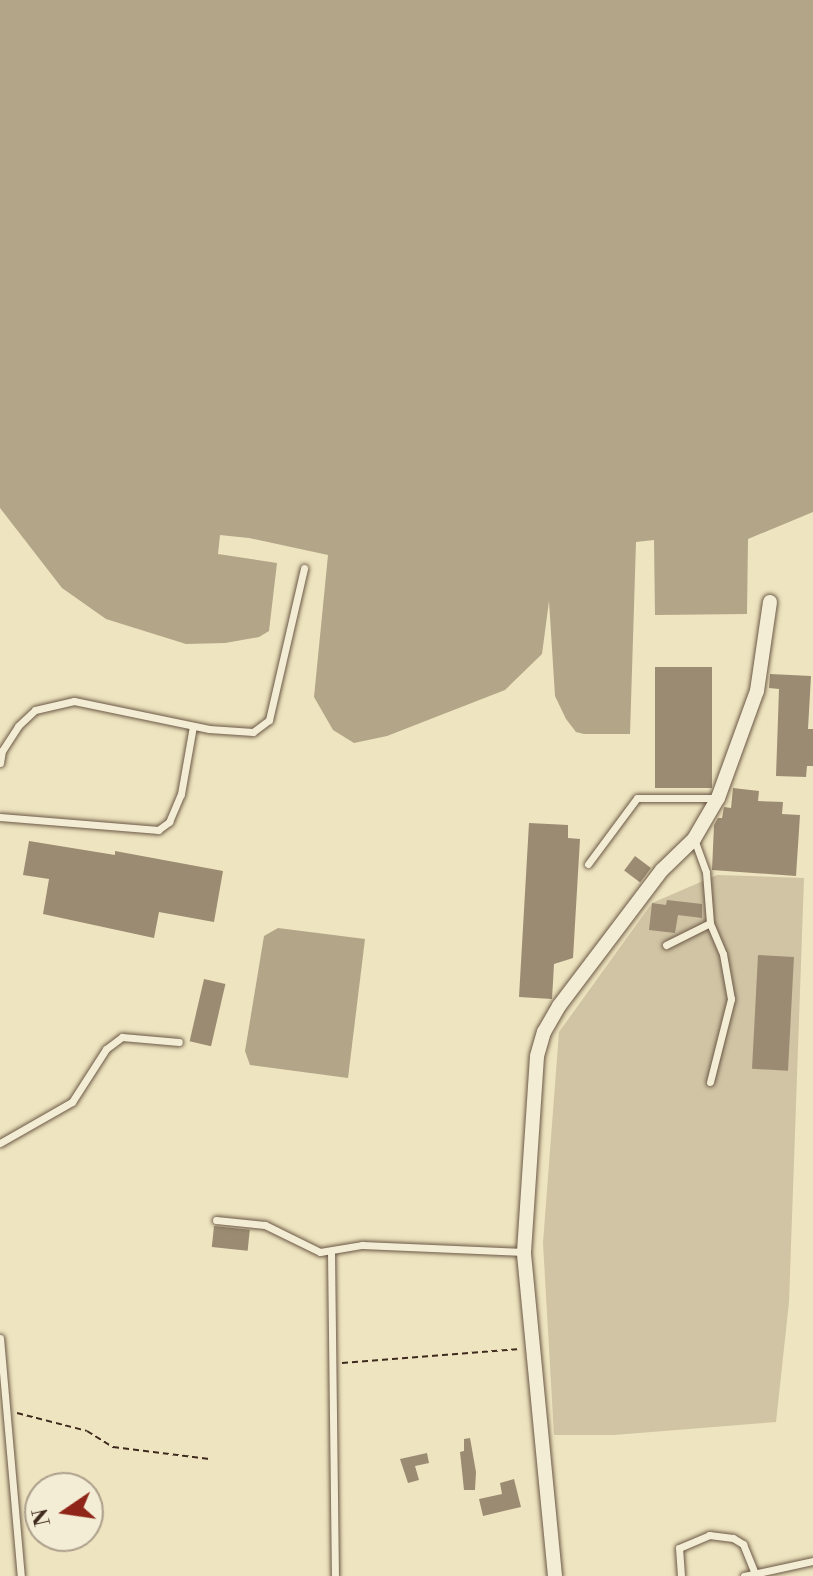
<!DOCTYPE html>
<html>
<head>
<meta charset="utf-8">
<style>
  body { margin:0 }
  #map { position:relative; width:813px; height:1576px; overflow:hidden; background:#eee4bf; font-family:"Libre Bodoni",serif }
  div>[style] { position:absolute }
  [style*='--x'] { left:calc(var(--x)*1px); top:calc(var(--y)*1px); width:calc(var(--w)*1px); rotate:calc(var(--a)*1deg) }
  .green>* { inset:0; background:#d0c4a4 }
  .water>* { inset:0; background:#b2a588 }
  .building>* { inset:0; background:#9a8b72; transform-origin:0 0 }
  .path>* { height:2px; margin-top:-1px; transform-origin:0; background:repeating-linear-gradient(90deg,#3f2a1e 0 6px,transparent 0 10px) }
  .roads { filter:drop-shadow(0 0 2px #6b5846) drop-shadow(0 0 2px #6b5846) }
  .service>* { height:7px; margin:-3.5px; padding:0 3.5px; transform-origin:3.5px; border-radius:3.5px; background:#f4edd5 }
  .minor>* { height:14px; margin:-7px; padding:0 7px; transform-origin:7px; border-radius:7px; background:#f4edd5 }
  span { translate:-50% -50%; white-space:nowrap; text-align:center; line-height:1.15; -webkit-text-stroke:6px #f4edd5; paint-order:stroke }
  .north { position:absolute; left:24px; top:1472px; width:80px; height:80px; box-sizing:border-box; background:#f4edd5; border:2px solid #ac9f8c; border-radius:50%; rotate:257deg; font-size:22px; font-weight:700; line-height:32px; text-align:center; color:#3f2a1e }
  .north::after { content:''; display:block; margin:auto; width:28px; height:36px; background:#8f2418; clip-path:polygon(50% 0,100% 100%,50% 72%,0 100%) }
</style>
</head>
<body>
<div id="map">
  <div class="green">
    <div style="clip-path:polygon(717px 875px,804px 878px,789px 1302px,776px 1422px,614px 1435px,554px 1435px,543px 1243px,559px 1032px,652px 903px)"></div>
  </div>
  <div class="water">
    <div style="clip-path:polygon(0 0,813px 0,813px 512px,748px 539px,747px 614px,655px 615px,654px 540px,636px 542px,630px 734px,584px 734px,576px 732px,566px 719px,555px 696px,549px 601px,542px 654px,505px 690px,387px 736px,354px 743px,333px 730px,314px 697px,328px 555px,249px 538px,220px 535px,218px 554px,277px 563px,269px 631px,259px 637px,225px 643px,186px 644px,106px 619px,62px 588px,0 508px)"></div>
    <div style="clip-path:polygon(278px 928px,365px 939px,348px 1078px,250px 1065px,245px 1051px,264px 936px)"></div>
  </div>
  <div class="building">
    <div style="left:655px;top:667px;width:57px;height:121px"></div>
    <div style="clip-path:polygon(770px 674px,811px 676px,808px 729px,813px 729px,813px 766px,807px 766px,806px 777px,776px 776px,779px 689px,769px 688px)"></div>
    <div style="clip-path:polygon(733px 788px,759px 791px,758px 801px,783px 802px,782px 814px,800px 815px,796px 876px,712px 870px,714px 825px,718px 818px,722px 818px,724px 807px,731px 808px)"></div>
    <div style="clip-path:polygon(529px 823px,568px 825px,568px 838px,580px 839px,573px 958px,554px 964px,552px 999px,519px 997px)"></div>
    <div style="clip-path:polygon(29px 841px,115px 855px,115px 851px,223px 871px,214px 922px,159px 912px,154px 938px,43px 914px,49px 879px,23px 875px)"></div>
    <div style="left:635px;top:856px;width:20px;height:18px;rotate:37deg"></div>
    <div style="clip-path:polygon(667px 900px,702px 904px,702px 918px,678px 915px,675px 933px,649px 930px,652px 903px,666px 905px)"></div>
    <div style="left:758px;top:955px;width:36px;height:114px;rotate:3deg"></div>
    <div style="left:204px;top:979px;width:22px;height:64px;rotate:13deg"></div>
    <div style="left:214px;top:1226px;width:36px;height:21px;rotate:6deg"></div>
    <div style="clip-path:polygon(470px 1438px,476px 1472px,475px 1490px,464px 1490px,460px 1452px,464px 1451px,464px 1439px)"></div>
    <div style="clip-path:polygon(427px 1453px,429px 1463px,415px 1466px,419px 1480px,408px 1483px,400px 1459px)"></div>
    <div style="clip-path:polygon(514px 1479px,521px 1507px,483px 1516px,479px 1499px,502px 1494px,500px 1483px)"></div>
  </div>
  <div class="path">
    <div style="--x:342;--y:1363;--w:178;--a:-4.5"></div>
    <div style="--x:17;--y:1413;--w:72;--a:14.4"></div>
    <div style="--x:87;--y:1431;--w:31;--a:32"></div>
    <div style="--x:113;--y:1447;--w:97;--a:7.1"></div>
  </div>
  <div class="roads">
    <div class="service">
      <div style="--x:0;--y:763;--w:12;--a:-81"></div>
      <div style="--x:2;--y:751;--w:30;--a:-57"></div>
      <div style="--x:18;--y:726;--w:23;--a:-43"></div>
      <div style="--x:35;--y:710;--w:40;--a:-13"></div>
      <div style="--x:74;--y:701;--w:138;--a:11.7"></div>
      <div style="--x:209;--y:729;--w:44;--a:3.9"></div>
      <div style="--x:253;--y:732;--w:20;--a:-37"></div>
      <div style="--x:269;--y:720;--w:156;--a:-77"></div>
      <div style="--x:0;--y:817;--w:159;--a:4.7"></div>
      <div style="--x:158;--y:830;--w:14;--a:-36"></div>
      <div style="--x:169;--y:822;--w:30;--a:-67"></div>
      <div style="--x:181;--y:794;--w:69;--a:-80"></div>
      <div style="--x:588;--y:864;--w:82;--a:-53.4"></div>
      <div style="--x:637;--y:798;--w:79;--a:0"></div>
      <div style="--x:666;--y:945;--w:49;--a:-26.6"></div>
      <div style="--x:710;--y:923;--w:51;--a:-94.5"></div>
      <div style="--x:706;--y:872;--w:35;--a:-110"></div>
      <div style="--x:710;--y:1082;--w:86;--a:-75.8"></div>
      <div style="--x:731;--y:999;--w:46;--a:-100.1"></div>
      <div style="--x:723;--y:954;--w:34;--a:-113"></div>
      <div style="--x:0;--y:1143;--w:83;--a:-29.7"></div>
      <div style="--x:72;--y:1102;--w:63;--a:-57.3"></div>
      <div style="--x:106;--y:1049;--w:20;--a:-37"></div>
      <div style="--x:122;--y:1037;--w:57;--a:5"></div>
      <div style="--x:216;--y:1220;--w:49;--a:5.8"></div>
      <div style="--x:265;--y:1225;--w:61;--a:26.1"></div>
      <div style="--x:320;--y:1252;--w:43;--a:-9.5"></div>
      <div style="--x:362;--y:1245;--w:162;--a:2.5"></div>
      <div style="--x:331;--y:1252;--w:324;--a:89.3"></div>
      <div style="--x:0;--y:1338;--w:239;--a:85"></div>
      <div style="--x:681;--y:1576;--w:28;--a:-94"></div>
      <div style="--x:679;--y:1548;--w:33;--a:-23"></div>
      <div style="--x:709;--y:1535;--w:24;--a:7"></div>
      <div style="--x:733;--y:1538;--w:12;--a:31"></div>
      <div style="--x:743;--y:1544;--w:32;--a:68"></div>
      <div style="--x:744;--y:1576;--w:71;--a:-12.3"></div>
    </div>
    <div class="minor">
      <div style="--x:555;--y:1576;--w:325;--a:-95.5"></div>
      <div style="--x:524;--y:1252;--w:196;--a:-86.2"></div>
      <div style="--x:537;--y:1056;--w:25;--a:-74"></div>
      <div style="--x:544;--y:1032;--w:30;--a:-60"></div>
      <div style="--x:559;--y:1006;--w:171;--a:-52.9"></div>
      <div style="--x:662;--y:870;--w:45;--a:-44.1"></div>
      <div style="--x:694;--y:839;--w:48;--a:-59.7"></div>
      <div style="--x:718;--y:798;--w:114;--a:-70"></div>
      <div style="--x:757;--y:691;--w:90;--a:-81.7"></div>
    </div>
  </div>
  <div class="north">N</div>
</div>
</body>
</html>
